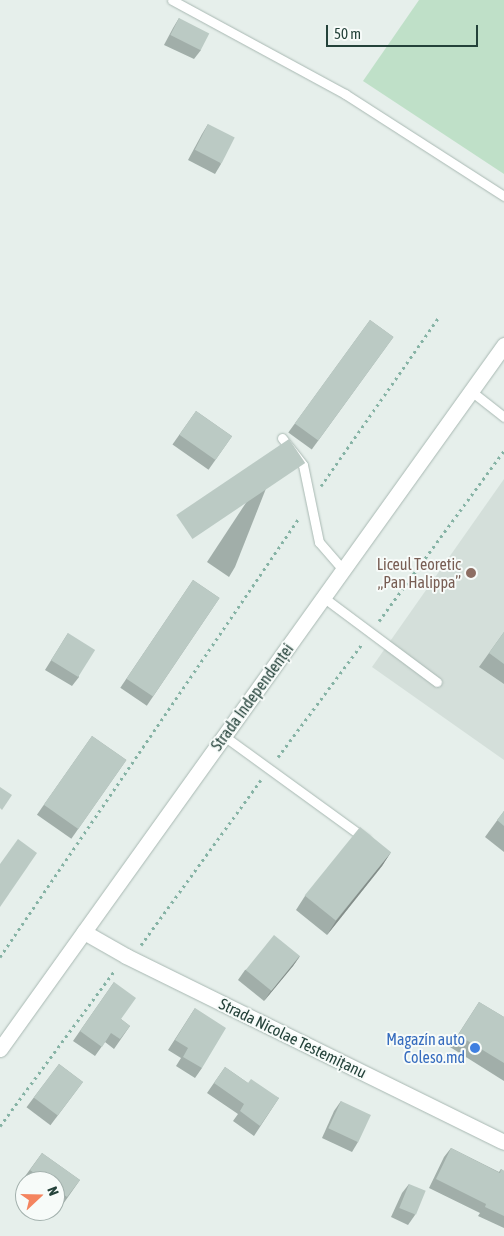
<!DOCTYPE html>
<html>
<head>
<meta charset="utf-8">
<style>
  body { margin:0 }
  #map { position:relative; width:504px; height:1236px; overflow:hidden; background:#e6efeb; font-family:"Asap Condensed",sans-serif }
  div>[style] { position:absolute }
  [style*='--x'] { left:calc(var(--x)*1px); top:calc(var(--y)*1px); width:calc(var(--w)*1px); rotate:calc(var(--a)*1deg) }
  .built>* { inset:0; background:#d4dfda }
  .green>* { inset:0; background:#bfe0c8 }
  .path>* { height:3px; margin-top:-1.5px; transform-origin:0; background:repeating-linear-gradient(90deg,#86b3a5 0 2.5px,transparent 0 6.5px) }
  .roads { filter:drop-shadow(0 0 1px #a8b8b2) drop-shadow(0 0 1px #a8b8b2) }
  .lane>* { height:9px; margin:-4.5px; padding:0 4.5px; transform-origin:4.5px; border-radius:4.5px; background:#fff }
  .street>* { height:15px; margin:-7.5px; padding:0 7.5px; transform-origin:7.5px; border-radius:7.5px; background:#fff }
  .secondary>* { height:15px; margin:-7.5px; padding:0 7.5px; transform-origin:7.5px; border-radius:7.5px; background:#fff }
  .wall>* { inset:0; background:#a1aea9; transform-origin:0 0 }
  .shaded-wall>* { inset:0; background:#838d89 }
  .building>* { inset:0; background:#bbcac4; transform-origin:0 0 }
  .dots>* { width:14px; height:14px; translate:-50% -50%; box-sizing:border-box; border:2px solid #f7fbf9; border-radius:50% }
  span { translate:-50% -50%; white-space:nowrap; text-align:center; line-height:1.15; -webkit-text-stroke:4px #f7fbf9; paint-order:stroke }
  .education-label { font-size:16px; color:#785e54 }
  .right { translate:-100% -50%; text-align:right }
  .street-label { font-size:16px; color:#24423a }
  .shop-label { font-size:16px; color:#366cbe }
  .north { position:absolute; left:15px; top:1171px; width:50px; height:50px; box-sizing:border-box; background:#f7fbf9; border:1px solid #a3b1ad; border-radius:50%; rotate:69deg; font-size:14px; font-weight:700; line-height:20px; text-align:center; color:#24423a }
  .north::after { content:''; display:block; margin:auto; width:18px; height:22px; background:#f4845f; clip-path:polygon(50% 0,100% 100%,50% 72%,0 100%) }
  .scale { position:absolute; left:326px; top:25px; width:152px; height:22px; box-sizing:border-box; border:2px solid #24423a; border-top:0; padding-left:6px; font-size:15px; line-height:18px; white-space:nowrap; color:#24423a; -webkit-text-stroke:4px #f7fbf9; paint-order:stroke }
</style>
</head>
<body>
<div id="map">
  <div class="built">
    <div style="clip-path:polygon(504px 479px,504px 760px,372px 667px)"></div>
  </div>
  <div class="green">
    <div style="clip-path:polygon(419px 0,504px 0,504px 174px,363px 81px)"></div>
  </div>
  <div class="path">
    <div style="--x:321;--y:486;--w:205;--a:-55.1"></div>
    <div style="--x:379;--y:621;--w:211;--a:-53.7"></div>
    <div style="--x:278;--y:757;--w:141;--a:-53.4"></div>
    <div style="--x:141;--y:945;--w:204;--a:-54"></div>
    <div style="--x:0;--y:957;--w:531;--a:-55.74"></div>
    <div style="--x:0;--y:1126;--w:194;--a:-53.6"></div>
  </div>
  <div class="roads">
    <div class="lane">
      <div style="--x:172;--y:0;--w:197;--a:28.5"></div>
      <div style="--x:345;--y:94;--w:189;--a:32.7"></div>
      <div style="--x:471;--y:391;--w:42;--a:38.2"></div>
      <div style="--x:282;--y:438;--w:34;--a:52"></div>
      <div style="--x:303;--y:465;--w:79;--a:78.3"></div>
      <div style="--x:319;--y:542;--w:37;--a:49"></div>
      <div style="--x:323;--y:597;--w:142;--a:36.7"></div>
      <div style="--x:224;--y:736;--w:175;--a:36"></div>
    </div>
    <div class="street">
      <div style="--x:84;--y:932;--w:48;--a:29.7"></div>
      <div style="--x:126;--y:956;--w:421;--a:26.2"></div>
    </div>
    <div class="secondary">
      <div style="--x:0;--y:1049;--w:866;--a:-54.4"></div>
    </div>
  </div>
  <div class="wall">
    <div style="clip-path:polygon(179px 18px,201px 50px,194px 59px,164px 45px,173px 28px)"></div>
    <div style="clip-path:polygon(208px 124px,221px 164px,215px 174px,188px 160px,202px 134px)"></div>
    <div style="left:370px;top:320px;width:29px;height:139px;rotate:36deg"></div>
    <div style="left:196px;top:411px;width:44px;height:41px;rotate:35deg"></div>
    <div style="clip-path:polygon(282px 448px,235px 567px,229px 577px,207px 562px)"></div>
    <div style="left:193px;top:580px;width:32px;height:130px;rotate:34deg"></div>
    <div style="clip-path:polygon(504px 632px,504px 684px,479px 667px)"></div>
    <div style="clip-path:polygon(68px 633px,79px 677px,72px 686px,45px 670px)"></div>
    <div style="left:92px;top:736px;width:42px;height:96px;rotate:35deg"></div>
    <div style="clip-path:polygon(504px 811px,504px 852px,485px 837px)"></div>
    <div style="clip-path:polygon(391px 852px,382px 866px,327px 935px,296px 910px,305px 896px)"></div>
    <div style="clip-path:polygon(300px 956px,293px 966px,264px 1001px,238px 980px,245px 970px)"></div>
    <div style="clip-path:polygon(114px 982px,121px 1019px,130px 1026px,114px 1049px,105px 1042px,95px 1056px,73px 1041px)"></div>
    <div style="clip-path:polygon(479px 1002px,504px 1017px,504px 1081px,450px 1047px)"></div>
    <div style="clip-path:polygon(195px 1008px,202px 1068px,195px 1078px,176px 1066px,181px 1058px,168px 1050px)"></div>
    <div style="left:59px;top:1064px;width:30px;height:54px;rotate:37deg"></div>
    <div style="clip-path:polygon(225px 1067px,248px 1083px,279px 1098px,254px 1136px,233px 1121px,238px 1114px,207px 1093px)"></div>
    <div style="clip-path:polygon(341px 1101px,358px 1142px,352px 1152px,322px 1138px,334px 1111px)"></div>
    <div style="clip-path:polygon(451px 1148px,499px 1172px,501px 1169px,504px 1171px,504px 1228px,478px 1216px,480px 1213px,429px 1188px,444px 1157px)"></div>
    <div style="clip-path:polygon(42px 1153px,80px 1180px,61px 1207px,55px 1203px,55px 1181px,25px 1181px,23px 1179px)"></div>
    <div style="clip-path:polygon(409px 1184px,415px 1215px,408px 1225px,391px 1217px,402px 1193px)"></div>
  </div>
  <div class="shaded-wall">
    <div style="clip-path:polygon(391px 852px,382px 866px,327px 935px,336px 921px)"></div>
    <div style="clip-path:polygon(300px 956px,293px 966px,264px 1001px,271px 991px)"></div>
  </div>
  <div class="building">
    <div style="left:179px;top:18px;width:34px;height:19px;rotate:27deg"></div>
    <div style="left:208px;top:124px;width:30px;height:29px;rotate:27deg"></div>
    <div style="left:370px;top:320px;width:29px;height:128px;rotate:36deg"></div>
    <div style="left:196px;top:411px;width:44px;height:29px;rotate:35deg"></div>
    <div style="left:289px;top:439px;width:29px;height:136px;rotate:56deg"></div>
    <div style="left:193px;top:580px;width:32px;height:119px;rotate:34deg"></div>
    <div style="clip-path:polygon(504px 632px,504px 664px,489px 653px)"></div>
    <div style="left:68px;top:633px;width:32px;height:32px;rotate:32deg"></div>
    <div style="left:92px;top:736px;width:42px;height:84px;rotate:35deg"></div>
    <div style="clip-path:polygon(0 787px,12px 795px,2px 810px,0 808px)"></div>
    <div style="clip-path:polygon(504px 811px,504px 826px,497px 820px)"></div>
    <div style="left:360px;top:827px;width:40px;height:88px;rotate:39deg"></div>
    <div style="clip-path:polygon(18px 839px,37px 853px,0 907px,0 864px)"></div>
    <div style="left:274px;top:935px;width:33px;height:45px;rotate:39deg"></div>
    <div style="clip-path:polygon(114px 982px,136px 998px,121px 1019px,130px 1026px,120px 1039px,111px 1033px,102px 1047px,80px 1031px)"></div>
    <div style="clip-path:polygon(479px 1002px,504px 1017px,504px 1063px,458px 1035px)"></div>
    <div style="clip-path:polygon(195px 1008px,226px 1028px,202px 1068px,183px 1057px,188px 1048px,175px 1040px)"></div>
    <div style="left:59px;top:1064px;width:30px;height:42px;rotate:37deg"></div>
    <div style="clip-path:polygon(225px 1067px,248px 1083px,251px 1079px,279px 1098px,260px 1126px,240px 1111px,244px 1104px,214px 1083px)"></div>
    <div style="left:341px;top:1101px;width:33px;height:30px;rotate:25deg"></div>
    <div style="clip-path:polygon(451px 1148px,500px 1173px,501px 1169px,504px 1171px,504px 1216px,485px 1207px,486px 1204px,436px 1179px)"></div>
    <div style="clip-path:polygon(42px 1153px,80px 1180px,67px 1197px,55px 1188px,55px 1181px,45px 1181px,30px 1170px)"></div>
    <div style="left:409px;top:1184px;width:18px;height:26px;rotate:22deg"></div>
  </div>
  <div class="dots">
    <div style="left:471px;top:573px;background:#8d6e63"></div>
    <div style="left:475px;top:1048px;background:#3f7fe0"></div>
  </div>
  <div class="education-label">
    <span class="right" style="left:461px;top:573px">Liceul Teoretic<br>„Pan Halippa”</span>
  </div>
  <div class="street-label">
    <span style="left:252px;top:697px;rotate:-54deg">Strada Independenței</span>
    <span style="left:293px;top:1038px;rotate:26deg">Strada Nicolae Testemițanu</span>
  </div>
  <div class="shop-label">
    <span class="right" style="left:465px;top:1048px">Magazín auto<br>Coleso.md</span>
  </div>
  <div class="north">N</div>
  <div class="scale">50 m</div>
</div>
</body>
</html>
